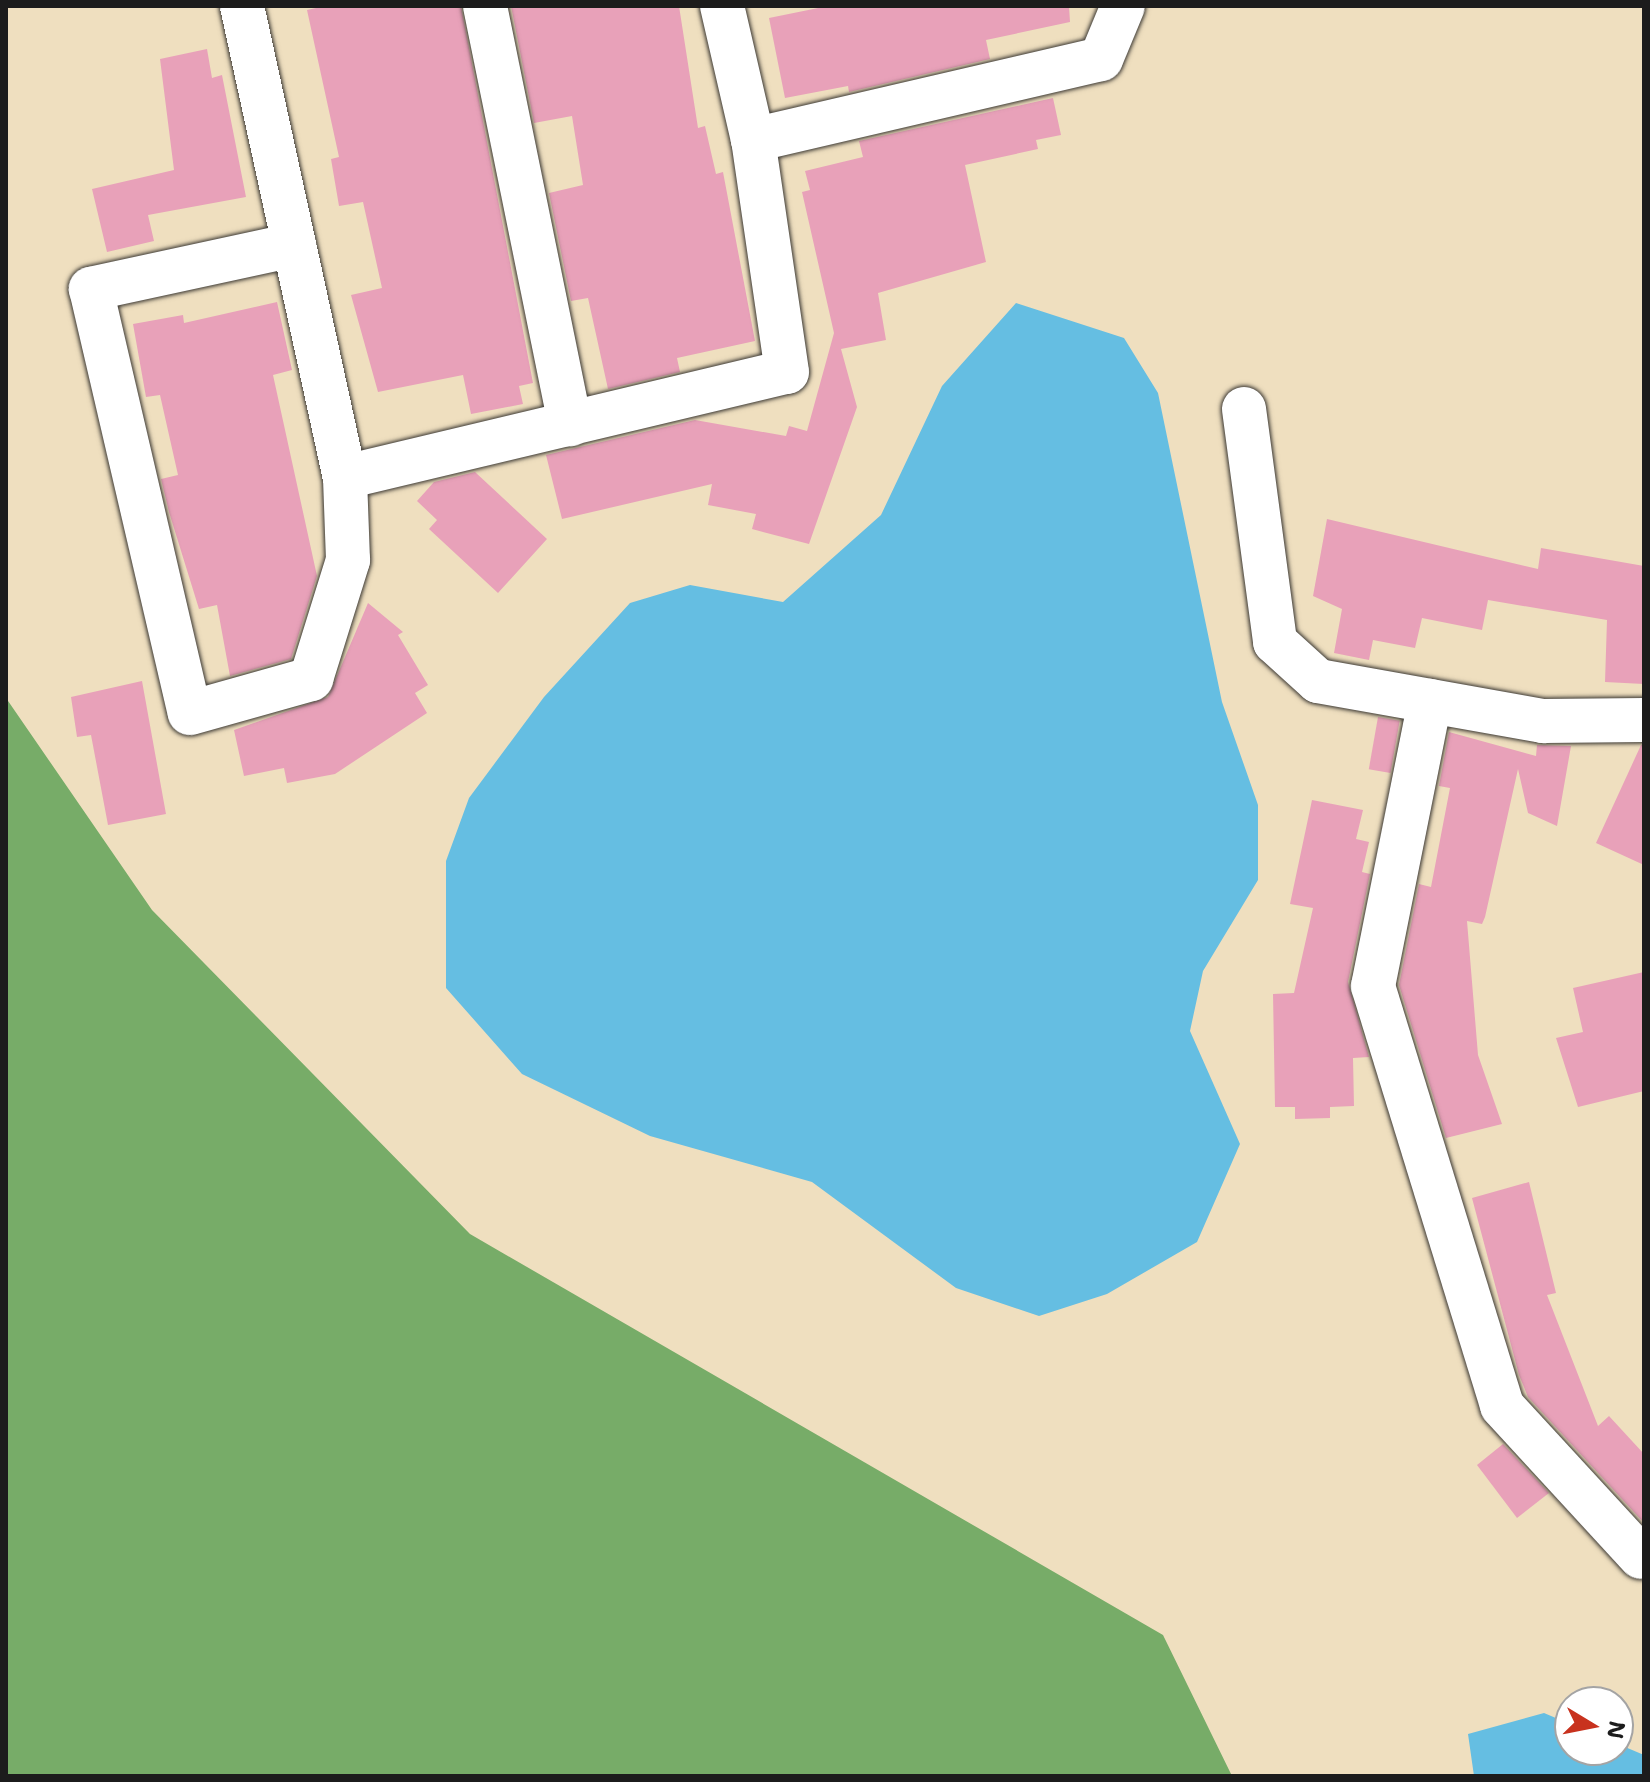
<!DOCTYPE html>
<html>
<head>
<meta charset="utf-8">
<style>
  body { margin:0 }
  #map { position:relative; width:1650px; height:1782px; overflow:hidden; background:#efdfbf; font-family:"Shantell Sans",sans-serif }
  div>[style] { position:absolute }
  [style*='--x'] { left:calc(var(--x)*1px); top:calc(var(--y)*1px); width:calc(var(--w)*1px); rotate:calc(var(--a)*1deg) }
  .forest>* { inset:0; background:#77ac68 }
  .water>* { inset:0; background:#65bee2 }
  .building>* { inset:0; background:#e8a1b9; transform-origin:0 0 }
  .roads { filter:drop-shadow(0 0 2px #3c3934) drop-shadow(0 0 2px #3c3934) }
  .minor>* { height:44px; margin:-22px; padding:0 22px; transform-origin:22px; border-radius:22px; background:#fff }
  span { translate:-50% -50%; white-space:nowrap; text-align:center; line-height:1.15; -webkit-text-stroke:7px #fff; paint-order:stroke }
  .frame { position:absolute; inset:0; border:8px solid #1c1c1c; pointer-events:none }
  .north { position:absolute; left:1554px; top:1686px; width:80px; height:80px; box-sizing:border-box; background:#fff; border:2px solid #a4a4a4; border-radius:50%; rotate:100deg; font-size:22px; font-weight:700; line-height:32px; text-align:center; color:#1c1c1c }
  .north::after { content:''; display:block; margin:auto; width:28px; height:36px; background:#c8321e; clip-path:polygon(50% 0,100% 100%,50% 72%,0 100%) }
</style>
</head>
<body>
<div id="map">
  <div class="forest">
    <div style="clip-path:polygon(6px 698px,152px 910px,470px 1234px,1163px 1635px,1232px 1776px,6px 1776px)"></div>
  </div>
  <div class="water">
    <div style="clip-path:polygon(1016px 303px,1124px 338px,1158px 393px,1222px 702px,1258px 805px,1258px 880px,1203px 971px,1190px 1031px,1240px 1144px,1197px 1242px,1107px 1294px,1039px 1316px,956px 1288px,812px 1182px,650px 1136px,522px 1074px,446px 988px,446px 861px,469px 798px,544px 697px,630px 603px,690px 585px,783px 602px,881px 515px,942px 386px)"></div>
    <div style="clip-path:polygon(1544px 1713px,1570px 1724px,1570px 1750px,1618px 1750px,1618px 1744px,1644px 1755px,1644px 1776px,1474px 1776px,1468px 1734px)"></div>
  </div>
  <div class="building">
    <div style="clip-path:polygon(325px 6px,461px 6px,533px 383px,519px 386px,523px 404px,471px 414px,463px 375px,378px 392px,351px 295px,382px 288px,363px 202px,339px 206px,331px 159px,339px 157px,307px 10px)"></div>
    <div style="clip-path:polygon(511px 6px,679px 6px,698px 128px,705px 126px,716px 174px,723px 172px,755px 341px,677px 358px,680px 372px,608px 389px,588px 298px,571px 301px,549px 193px,583px 185px,572px 116px,534px 123px)"></div>
    <div style="clip-path:polygon(828px 6px,1069px 6px,1070px 22px,986px 40px,990px 59px,849px 92px,848px 86px,785px 98px,769px 18px)"></div>
    <div style="clip-path:polygon(207px 49px,212px 78px,222px 75px,246px 197px,148px 215px,154px 241px,107px 252px,92px 189px,174px 170px,160px 59px)"></div>
    <div style="clip-path:polygon(1053px 98px,1061px 135px,1036px 140px,1038px 149px,965px 165px,986px 262px,878px 293px,886px 340px,841px 349px,857px 407px,809px 544px,752px 529px,756px 514px,708px 505px,712px 484px,562px 519px,546px 455px,695px 420px,786px 436px,789px 426px,807px 431px,834px 333px,802px 192px,810px 190px,805px 171px,863px 157px,859px 141px)"></div>
    <div style="clip-path:polygon(277px 302px,292px 370px,273px 375px,317px 576px,291px 659px,230px 676px,217px 605px,199px 609px,169px 512px,161px 479px,178px 475px,160px 395px,146px 397px,133px 324px,183px 315px,184px 323px)"></div>
    <div style="clip-path:polygon(475px 472px,547px 539px,498px 593px,429px 529px,437px 520px,417px 501px,434px 482px)"></div>
    <div style="clip-path:polygon(1327px 519px,1538px 569px,1541px 548px,1644px 566px,1644px 684px,1605px 682px,1607px 620px,1488px 600px,1482px 630px,1422px 618px,1415px 648px,1373px 640px,1369px 660px,1334px 653px,1342px 609px,1313px 596px)"></div>
    <div style="clip-path:polygon(368px 603px,403px 632px,398px 635px,428px 685px,415px 693px,427px 713px,335px 774px,287px 783px,284px 768px,244px 776px,234px 730px,328px 697px)"></div>
    <div style="clip-path:polygon(142px 681px,166px 814px,108px 825px,91px 735px,77px 737px,71px 697px)"></div>
    <div style="left:1378px;top:717px;width:22px;height:53px;rotate:10deg"></div>
    <div style="clip-path:polygon(1449px 732px,1536px 756px,1537px 745px,1571px 746px,1557px 826px,1528px 813px,1518px 769px,1485px 917px,1482px 924px,1467px 921px,1478px 1055px,1502px 1124px,1446px 1138px,1399px 985px,1419px 884px,1431px 887px,1450px 788px,1439px 786px)"></div>
    <div style="clip-path:polygon(1641px 745px,1644px 745px,1644px 865px,1596px 843px)"></div>
    <div style="clip-path:polygon(1312px 800px,1363px 810px,1356px 839px,1369px 842px,1362px 872px,1370px 874px,1348px 982px,1369px 1057px,1353px 1058px,1354px 1106px,1330px 1107px,1330px 1118px,1295px 1119px,1295px 1107px,1275px 1107px,1273px 994px,1294px 993px,1313px 908px,1290px 904px)"></div>
    <div style="clip-path:polygon(1644px 972px,1644px 1091px,1578px 1107px,1556px 1038px,1583px 1032px,1573px 988px)"></div>
    <div style="clip-path:polygon(1529px 1182px,1556px 1293px,1547px 1295px,1598px 1426px,1609px 1416px,1644px 1454px,1644px 1523px,1528px 1397px,1519px 1375px,1472px 1198px)"></div>
    <div style="clip-path:polygon(1503px 1444px,1549px 1493px,1517px 1518px,1477px 1465px)"></div>
  </div>
  <div class="roads">
    <div class="minor">
      <div style="--x:242;--y:6;--w:482;--a:77.7"></div>
      <div style="--x:345;--y:477;--w:454;--a:-13.4"></div>
      <div style="--x:787;--y:372;--w:234;--a:-98.3"></div>
      <div style="--x:753;--y:140;--w:138;--a:-103"></div>
      <div style="--x:485;--y:6;--w:427;--a:78.5"></div>
      <div style="--x:753;--y:140;--w:357;--a:-13.1"></div>
      <div style="--x:1101;--y:59;--w:57;--a:-67.5"></div>
      <div style="--x:294;--y:245;--w:208;--a:167.8"></div>
      <div style="--x:91;--y:289;--w:435;--a:76.9"></div>
      <div style="--x:190;--y:713;--w:126;--a:-15.7"></div>
      <div style="--x:311;--y:679;--w:125;--a:-72.7"></div>
      <div style="--x:348;--y:560;--w:83;--a:-92.1"></div>
      <div style="--x:1244;--y:409;--w:235;--a:82.4"></div>
      <div style="--x:1275;--y:642;--w:58;--a:42.2"></div>
      <div style="--x:1318;--y:681;--w:229;--a:10.1"></div>
      <div style="--x:1543;--y:721;--w:101;--a:-0.6"></div>
      <div style="--x:1430;--y:701;--w:291;--a:101.3"></div>
      <div style="--x:1373;--y:986;--w:439;--a:72.9"></div>
      <div style="--x:1502;--y:1406;--w:205;--a:47.4"></div>
    </div>
  </div>
  <div class="frame"></div>
  <div class="north">N</div>
</div>
</body>
</html>
